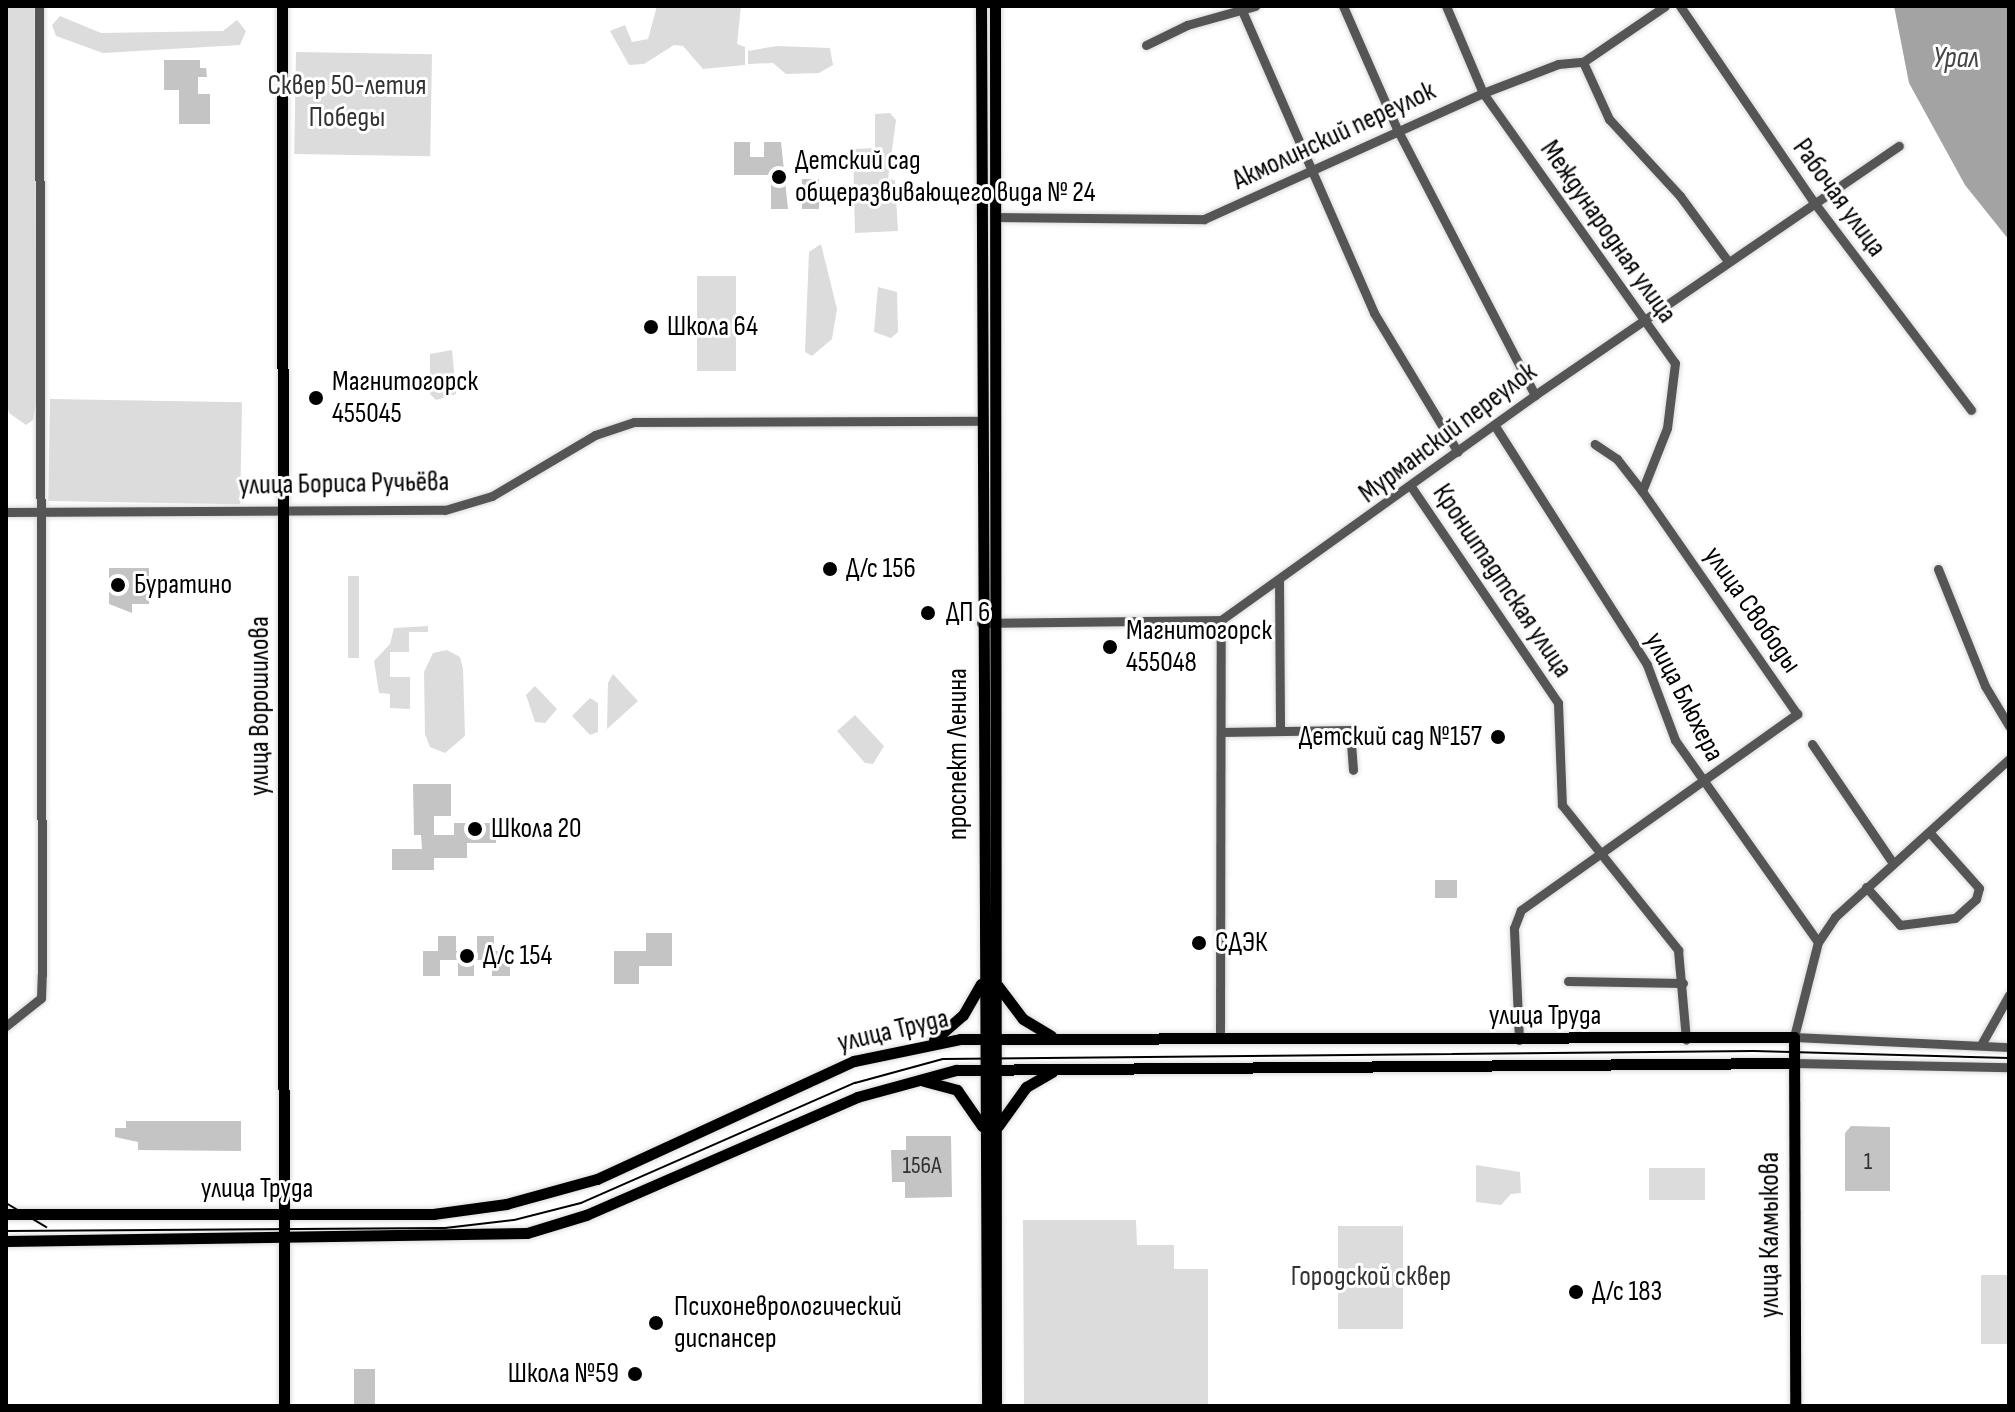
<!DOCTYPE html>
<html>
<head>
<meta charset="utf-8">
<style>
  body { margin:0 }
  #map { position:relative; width:2015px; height:1412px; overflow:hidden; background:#fff; font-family:"Sofia Sans Condensed",sans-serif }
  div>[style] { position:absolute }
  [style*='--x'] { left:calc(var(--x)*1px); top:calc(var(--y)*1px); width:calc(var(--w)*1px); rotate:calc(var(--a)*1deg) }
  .green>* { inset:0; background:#dcdcdc; transform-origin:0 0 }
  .water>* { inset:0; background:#a3a3a3 }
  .building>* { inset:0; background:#c4c4c4; transform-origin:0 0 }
  .roads { filter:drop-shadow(0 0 2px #dbdbdb) drop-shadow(0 0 2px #dbdbdb) }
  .minor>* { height:9px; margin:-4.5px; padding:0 4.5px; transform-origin:4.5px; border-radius:4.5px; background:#555 }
  .major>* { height:11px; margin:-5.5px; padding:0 5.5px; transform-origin:5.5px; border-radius:5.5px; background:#000 }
  .tram>* { height:2px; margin:-1px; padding:0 1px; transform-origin:1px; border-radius:1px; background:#000 }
  .dots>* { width:22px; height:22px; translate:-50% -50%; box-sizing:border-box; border:4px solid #fff; border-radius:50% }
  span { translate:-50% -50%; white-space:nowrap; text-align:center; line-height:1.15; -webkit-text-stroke:6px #fff; paint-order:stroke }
  .number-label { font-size:24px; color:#313131 }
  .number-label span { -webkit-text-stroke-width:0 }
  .park-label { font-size:28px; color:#333 }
  .street-label { font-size:28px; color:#000 }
  .poi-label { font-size:28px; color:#000 }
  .left { translate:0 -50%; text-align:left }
  .right { translate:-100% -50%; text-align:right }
  .water-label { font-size:30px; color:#444; font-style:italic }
  .frame { position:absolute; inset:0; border:8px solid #000; pointer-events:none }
</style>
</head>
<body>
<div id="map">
  <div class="green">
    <div style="clip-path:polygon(6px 6px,34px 6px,37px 397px,33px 420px,26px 425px,9px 413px,6px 400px)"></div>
    <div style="clip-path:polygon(657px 6px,741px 6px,737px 44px,745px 47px,745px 65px,703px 69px,683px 46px,674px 45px,644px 64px,629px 65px,610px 31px,625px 25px,632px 42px,648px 39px)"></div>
    <div style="clip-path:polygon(60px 16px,101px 33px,223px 31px,237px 20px,246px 31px,240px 45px,103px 53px,56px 36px,52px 25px)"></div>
    <div style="clip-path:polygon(777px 46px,830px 48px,833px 65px,819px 73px,786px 74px,773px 63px,748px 64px,748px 51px)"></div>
    <div style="left:296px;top:52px;width:136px;height:102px;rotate:1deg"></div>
    <div style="clip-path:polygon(890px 113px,896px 120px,888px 179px,895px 180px,898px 231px,855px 233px,853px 149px,875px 148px,875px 114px)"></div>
    <div style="clip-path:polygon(821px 244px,837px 309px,832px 339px,812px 356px,805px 352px,809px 252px)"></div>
    <div style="left:697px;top:276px;width:39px;height:95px"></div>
    <div style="clip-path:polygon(878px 287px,897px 292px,898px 332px,891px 338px,874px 332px)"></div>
    <div style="clip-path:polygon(452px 350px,456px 394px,436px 400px,430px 394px,430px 354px)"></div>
    <div style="left:50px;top:399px;width:192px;height:102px;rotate:1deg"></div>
    <div style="left:348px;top:576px;width:11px;height:82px"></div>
    <div style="clip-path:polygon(428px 626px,428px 632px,409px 632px,409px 652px,390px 652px,390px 677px,410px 677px,410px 709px,390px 708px,390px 694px,379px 693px,374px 661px,390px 644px,394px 628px)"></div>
    <div style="clip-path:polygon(447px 650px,460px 657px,463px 669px,465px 736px,445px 753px,430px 747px,425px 734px,424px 672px,433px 653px)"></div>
    <div style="clip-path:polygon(613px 674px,638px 701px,607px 729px,608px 683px)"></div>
    <div style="clip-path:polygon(535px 686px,557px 709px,545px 723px,535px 722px,526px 695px)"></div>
    <div style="clip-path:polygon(590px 698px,598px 703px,598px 732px,590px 735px,572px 716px)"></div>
    <div style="clip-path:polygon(855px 715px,884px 746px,873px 764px,865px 763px,837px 731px)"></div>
    <div style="clip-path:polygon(1476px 1165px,1520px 1172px,1521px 1193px,1511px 1194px,1501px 1205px,1476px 1202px)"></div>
    <div style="left:1649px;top:1168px;width:56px;height:32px"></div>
    <div style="clip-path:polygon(1023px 1220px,1136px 1220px,1137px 1245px,1174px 1245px,1174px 1269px,1208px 1269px,1208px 1406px,1024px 1406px)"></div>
    <div style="left:1338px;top:1226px;width:65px;height:103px"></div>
    <div style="left:2009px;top:1275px;width:69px;height:28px;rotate:90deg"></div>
  </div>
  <div class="water">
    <div style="clip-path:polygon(1894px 6px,2009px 6px,2009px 240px,1965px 185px,1909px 83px)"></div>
  </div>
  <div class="building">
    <div style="clip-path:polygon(164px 60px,200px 60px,200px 68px,206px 68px,207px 77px,198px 77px,198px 94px,210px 94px,210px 124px,179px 124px,179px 90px,164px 90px)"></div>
    <div style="clip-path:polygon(734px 142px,750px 142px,750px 157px,764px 157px,764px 142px,781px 142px,788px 209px,771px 209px,771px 175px,734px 175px)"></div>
    <div style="left:802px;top:179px;width:17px;height:30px"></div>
    <div style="clip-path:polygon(109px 568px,149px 568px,149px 604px,132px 604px,132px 613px,109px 604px)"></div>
    <div style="clip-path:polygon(413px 784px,451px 784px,451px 816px,434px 816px,434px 835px,454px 835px,454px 823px,496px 823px,496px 843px,467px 843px,467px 858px,434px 858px,434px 870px,392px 870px,392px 849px,422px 849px,421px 835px,414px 835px)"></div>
    <div style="left:1435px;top:880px;width:22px;height:18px"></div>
    <div style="clip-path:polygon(646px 933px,672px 933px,672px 966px,639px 966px,639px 984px,614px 984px,614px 951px,646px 951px)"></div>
    <div style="clip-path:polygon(438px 936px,456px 936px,456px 951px,477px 951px,477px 936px,494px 936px,494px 951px,510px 951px,510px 976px,492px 976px,492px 960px,474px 960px,474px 976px,458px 976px,458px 960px,440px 960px,440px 976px,423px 976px,423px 951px,438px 951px)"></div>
    <div style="clip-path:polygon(126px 1121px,241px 1121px,241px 1151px,138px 1150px,138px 1142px,115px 1137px,115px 1128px,126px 1128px)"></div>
    <div style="clip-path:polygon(1851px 1126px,1890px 1127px,1890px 1191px,1845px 1191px,1845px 1133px)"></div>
    <div style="clip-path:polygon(906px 1136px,951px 1136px,952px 1197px,905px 1198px,905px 1182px,892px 1182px,891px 1150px,906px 1150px)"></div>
    <div style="left:354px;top:1369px;width:21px;height:37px"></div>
  </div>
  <div class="roads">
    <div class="minor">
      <div style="--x:1240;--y:6;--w:335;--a:66.4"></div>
      <div style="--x:1374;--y:313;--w:162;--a:58.9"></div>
      <div style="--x:1343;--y:6;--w:134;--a:66.3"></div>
      <div style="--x:1397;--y:129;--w:300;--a:62.6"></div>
      <div style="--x:1446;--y:6;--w:95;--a:67"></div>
      <div style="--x:1483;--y:93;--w:331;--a:54.6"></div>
      <div style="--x:1675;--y:363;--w:65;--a:97"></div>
      <div style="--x:1667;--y:428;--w:68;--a:111.6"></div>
      <div style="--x:1680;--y:6;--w:236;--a:55.7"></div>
      <div style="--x:1813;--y:201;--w:262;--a:52.9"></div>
      <div style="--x:1146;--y:45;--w:46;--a:-26"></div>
      <div style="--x:1187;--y:25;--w:71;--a:-15.6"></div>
      <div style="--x:1583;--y:62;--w:63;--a:65.5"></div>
      <div style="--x:1609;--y:119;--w:105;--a:47.3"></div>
      <div style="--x:1680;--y:196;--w:79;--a:53.7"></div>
      <div style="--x:1583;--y:62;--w:99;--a:-34.3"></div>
      <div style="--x:997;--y:217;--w:207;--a:0.6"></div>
      <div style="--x:1204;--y:219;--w:306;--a:-24.3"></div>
      <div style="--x:1483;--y:93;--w:80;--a:-21.1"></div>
      <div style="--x:1558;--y:64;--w:25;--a:-5"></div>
      <div style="--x:1495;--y:426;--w:283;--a:57.5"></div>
      <div style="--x:1647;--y:665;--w:80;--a:69.5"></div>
      <div style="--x:1675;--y:740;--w:247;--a:54.7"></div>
      <div style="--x:1412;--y:488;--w:260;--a:55.8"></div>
      <div style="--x:1558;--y:703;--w:102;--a:87.8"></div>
      <div style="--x:1562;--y:805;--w:186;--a:51.3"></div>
      <div style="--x:1678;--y:950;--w:90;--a:84.9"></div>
      <div style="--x:6;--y:512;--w:439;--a:-0.3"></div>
      <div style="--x:445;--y:510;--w:49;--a:-16.6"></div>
      <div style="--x:492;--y:496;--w:120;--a:-30.6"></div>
      <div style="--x:595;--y:435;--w:41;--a:-18.4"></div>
      <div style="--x:634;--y:422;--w:348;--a:-0.2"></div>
      <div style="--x:1938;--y:569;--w:126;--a:68.1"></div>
      <div style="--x:1985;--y:686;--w:47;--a:59"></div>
      <div style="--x:1279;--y:581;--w:150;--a:89.6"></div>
      <div style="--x:981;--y:623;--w:240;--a:-0.7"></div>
      <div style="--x:1221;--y:620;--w:386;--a:-35.6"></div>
      <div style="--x:1535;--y:395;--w:441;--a:-34.4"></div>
      <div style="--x:1221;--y:732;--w:129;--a:-0.9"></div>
      <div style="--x:1350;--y:730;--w:40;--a:85.7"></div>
      <div style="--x:1812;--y:744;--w:144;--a:55.8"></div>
      <div style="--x:2009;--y:759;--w:235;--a:137.8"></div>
      <div style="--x:1835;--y:917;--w:30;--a:124"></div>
      <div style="--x:1818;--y:942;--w:98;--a:104.2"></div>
      <div style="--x:1794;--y:1037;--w:215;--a:2.7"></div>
      <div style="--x:1866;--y:887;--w:51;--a:48.2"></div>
      <div style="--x:1900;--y:925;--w:55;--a:-7.3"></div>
      <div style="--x:1955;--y:918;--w:28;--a:-42"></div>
      <div style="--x:1976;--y:899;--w:11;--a:-75"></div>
      <div style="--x:1979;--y:888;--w:74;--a:-131.7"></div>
      <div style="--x:1568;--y:981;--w:115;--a:1"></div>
      <div style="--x:6;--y:1026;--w:45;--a:-38.7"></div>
      <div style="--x:41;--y:998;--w:24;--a:-88"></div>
      <div style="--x:42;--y:974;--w:968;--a:-90.18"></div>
      <div style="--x:1220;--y:1039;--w:419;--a:-89.9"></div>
      <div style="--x:1519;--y:1040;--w:112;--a:-92.6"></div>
      <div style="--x:1514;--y:928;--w:19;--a:-69"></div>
      <div style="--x:1521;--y:910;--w:339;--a:-35.4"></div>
      <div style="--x:1797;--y:714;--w:272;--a:-124.8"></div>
      <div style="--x:1642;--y:491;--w:41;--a:-128"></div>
      <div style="--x:1617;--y:459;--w:27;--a:-146"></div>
      <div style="--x:1982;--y:1043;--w:55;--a:-60.6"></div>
      <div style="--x:1794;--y:1063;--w:215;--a:1.1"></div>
    </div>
    <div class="major">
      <div style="--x:282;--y:6;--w:1400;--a:89.92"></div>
      <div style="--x:981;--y:6;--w:1400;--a:89.75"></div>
      <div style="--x:995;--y:6;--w:1400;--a:89.96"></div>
      <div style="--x:998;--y:986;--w:41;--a:52.9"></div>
      <div style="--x:1023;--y:1019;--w:33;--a:31"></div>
      <div style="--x:934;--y:1040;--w:38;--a:-41"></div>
      <div style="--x:963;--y:1015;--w:36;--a:-60"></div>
      <div style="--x:924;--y:1081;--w:34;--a:15"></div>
      <div style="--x:957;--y:1090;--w:44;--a:55.2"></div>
      <div style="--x:998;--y:1126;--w:48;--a:-54.3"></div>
      <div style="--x:1026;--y:1087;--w:30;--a:-30"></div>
      <div style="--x:6;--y:1214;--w:427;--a:0"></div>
      <div style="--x:433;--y:1214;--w:74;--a:-7.8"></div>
      <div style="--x:506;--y:1204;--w:94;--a:-15.4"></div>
      <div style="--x:597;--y:1179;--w:283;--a:-24.7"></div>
      <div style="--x:854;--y:1061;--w:108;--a:-11.7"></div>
      <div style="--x:960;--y:1039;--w:834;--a:-0.14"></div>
      <div style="--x:1794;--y:1037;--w:369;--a:89.8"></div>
      <div style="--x:6;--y:1241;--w:521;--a:-0.88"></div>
      <div style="--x:527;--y:1233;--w:62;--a:-17"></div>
      <div style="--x:586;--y:1215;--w:296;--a:-23.5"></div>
      <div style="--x:857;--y:1097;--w:103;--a:-15.3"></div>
      <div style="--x:956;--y:1070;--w:838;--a:-0.48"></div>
    </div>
  </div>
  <div class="tram">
    <div style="--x:6;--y:1203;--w:47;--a:31"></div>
    <div style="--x:6;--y:1231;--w:439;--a:-0.4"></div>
    <div style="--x:445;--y:1228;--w:69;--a:-6.6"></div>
    <div style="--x:514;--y:1220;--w:69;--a:-14.2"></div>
    <div style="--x:581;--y:1203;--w:299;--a:-23.7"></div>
    <div style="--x:855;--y:1083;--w:91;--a:-15.3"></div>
    <div style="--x:943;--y:1059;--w:811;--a:-0.57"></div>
    <div style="--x:1754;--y:1051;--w:255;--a:1.6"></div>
  </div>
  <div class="dots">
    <div style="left:779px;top:177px;background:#000"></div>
    <div style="left:651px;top:327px;background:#000"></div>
    <div style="left:316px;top:398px;background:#000"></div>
    <div style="left:830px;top:569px;background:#000"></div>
    <div style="left:118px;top:585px;background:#000"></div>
    <div style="left:928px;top:613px;background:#000"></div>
    <div style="left:1110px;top:647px;background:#000"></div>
    <div style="left:1498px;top:737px;background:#000"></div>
    <div style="left:475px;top:829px;background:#000"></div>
    <div style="left:1199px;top:943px;background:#000"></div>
    <div style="left:467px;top:956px;background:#000"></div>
    <div style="left:1576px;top:1292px;background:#000"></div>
    <div style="left:656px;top:1323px;background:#000"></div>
    <div style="left:635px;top:1374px;background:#000"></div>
  </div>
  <div class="number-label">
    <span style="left:1868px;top:1162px">1</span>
    <span style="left:922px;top:1166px">156А</span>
  </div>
  <div class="park-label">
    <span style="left:347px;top:102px">Сквер 50-летия<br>Победы</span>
    <span style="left:1371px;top:1277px">Городской сквер</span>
  </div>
  <div class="street-label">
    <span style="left:1334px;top:136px;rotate:-25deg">Акмолинский переулок</span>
    <span style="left:1839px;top:198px;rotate:54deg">Рабочая улица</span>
    <span style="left:1608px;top:232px;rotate:55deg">Международная улица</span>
    <span style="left:1448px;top:433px;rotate:-37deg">Мурманский переулок</span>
    <span style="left:344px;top:484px;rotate:-1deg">улица Бориса Ручьёва</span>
    <span style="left:1502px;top:581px;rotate:56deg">Кронштадтская улица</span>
    <span style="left:1752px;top:610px;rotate:55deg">улица Свободы</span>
    <span style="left:1684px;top:697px;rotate:63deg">улица Блюхера</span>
    <span style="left:260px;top:706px;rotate:-90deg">улица Ворошилова</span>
    <span style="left:958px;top:754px;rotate:-90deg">проспект Ленина</span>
    <span style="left:1545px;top:1016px">улица Труда</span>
    <span style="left:893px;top:1031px;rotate:-13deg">улица Труда</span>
    <span style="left:257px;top:1189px">улица Труда</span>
    <span style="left:1770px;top:1235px;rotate:-90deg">улица Калмыкова</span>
  </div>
  <div class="poi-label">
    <span class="left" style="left:795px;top:177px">Детский сад<br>общеразвивающего вида № 24</span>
    <span class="left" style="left:667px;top:327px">Школа 64</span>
    <span class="left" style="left:332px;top:398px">Магнитогорск<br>455045</span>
    <span class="left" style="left:846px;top:569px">Д/с 156</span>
    <span class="left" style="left:134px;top:585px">Буратино</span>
    <span class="left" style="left:946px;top:613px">ДП 6</span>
    <span class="left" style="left:1126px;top:647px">Магнитогорск<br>455048</span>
    <span class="right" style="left:1482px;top:737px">Детский сад №157</span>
    <span class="left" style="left:491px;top:829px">Школа 20</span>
    <span class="left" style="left:1215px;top:943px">СДЭК</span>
    <span class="left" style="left:483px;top:956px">Д/с 154</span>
    <span class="left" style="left:1592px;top:1292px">Д/с 183</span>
    <span class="left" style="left:674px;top:1323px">Психоневрологический<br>диспансер</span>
    <span class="right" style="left:619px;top:1374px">Школа №59</span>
  </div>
  <div class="water-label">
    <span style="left:1956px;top:58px">Урал</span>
  </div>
  <div class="frame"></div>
</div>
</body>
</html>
